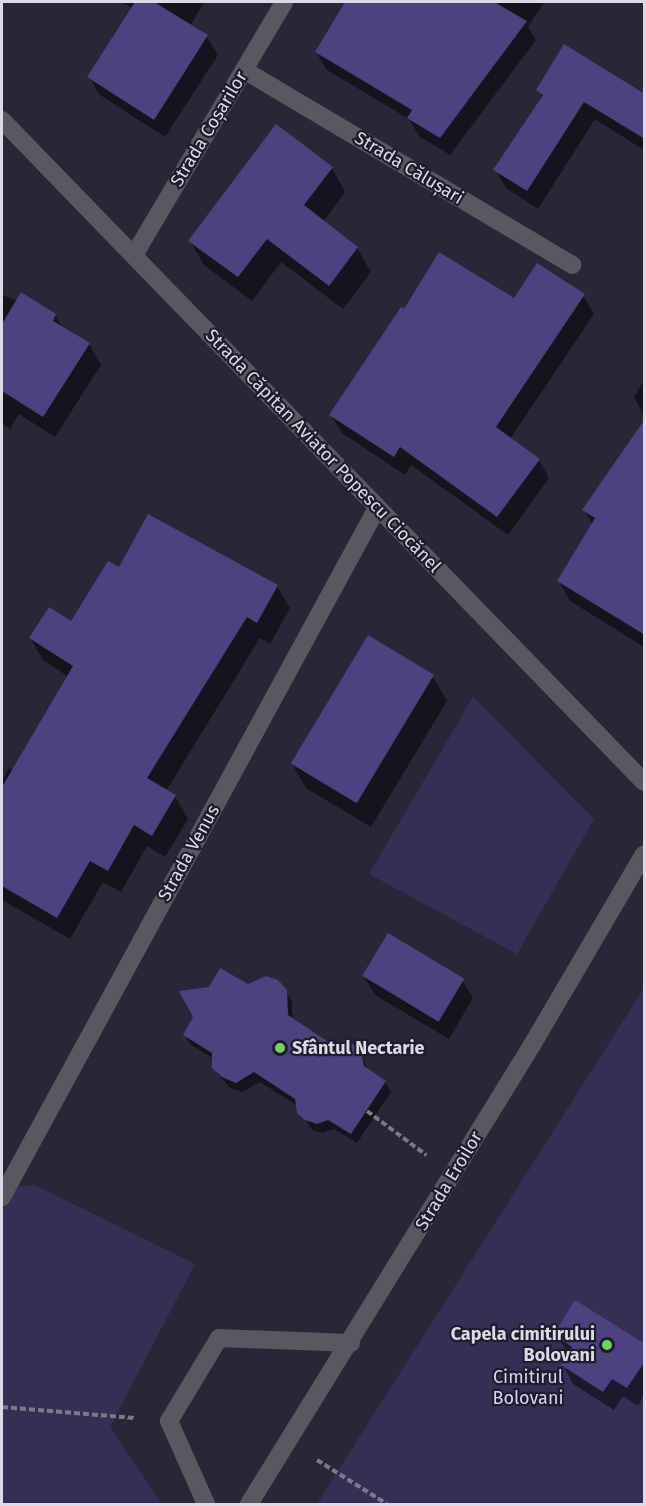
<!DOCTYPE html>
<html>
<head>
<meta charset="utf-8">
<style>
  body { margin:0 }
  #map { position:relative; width:646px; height:1506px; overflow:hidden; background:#282637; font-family:"Fira Sans",sans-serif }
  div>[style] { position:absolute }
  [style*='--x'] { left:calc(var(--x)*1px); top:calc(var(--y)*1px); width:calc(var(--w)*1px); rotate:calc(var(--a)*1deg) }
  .green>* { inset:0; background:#352f55 }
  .shadow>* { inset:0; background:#0007 }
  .building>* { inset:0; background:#4d427f; transform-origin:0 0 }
  .path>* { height:4px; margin-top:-2px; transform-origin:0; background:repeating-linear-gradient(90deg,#7b7988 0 6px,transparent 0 9px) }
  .minor>* { height:18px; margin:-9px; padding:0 9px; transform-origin:9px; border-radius:9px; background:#595861 }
  .dots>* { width:16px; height:16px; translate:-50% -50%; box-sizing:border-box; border:3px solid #1f1d2d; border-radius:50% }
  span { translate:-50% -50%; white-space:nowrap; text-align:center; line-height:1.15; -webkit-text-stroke:4.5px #1f1d2d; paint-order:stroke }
  .street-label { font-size:18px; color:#dbdae6 }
  .poi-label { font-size:18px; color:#dbdae6; font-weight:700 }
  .left { translate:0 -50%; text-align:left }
  .right { translate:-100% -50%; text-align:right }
  .park-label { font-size:18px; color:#d5d2f7 }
  .frame { position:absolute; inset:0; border:3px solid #dbdae6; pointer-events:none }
</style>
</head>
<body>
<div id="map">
  <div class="green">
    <div style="clip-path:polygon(473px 697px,594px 819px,517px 954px,369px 874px)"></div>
    <div style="clip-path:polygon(644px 988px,644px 1504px,317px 1504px)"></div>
    <div style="clip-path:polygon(35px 1185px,195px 1264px,110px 1427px,162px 1504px,2px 1504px,2px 1211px,12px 1187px)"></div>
  </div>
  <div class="shadow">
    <div style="clip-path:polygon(121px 2px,204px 2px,190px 26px,207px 37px,218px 55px,165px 137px,100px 95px,89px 77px,132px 8px)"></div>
    <div style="clip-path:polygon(347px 2px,397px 3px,544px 2px,528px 27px,536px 40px,450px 155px,419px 136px,409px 119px,327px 70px,316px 52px)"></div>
    <div style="clip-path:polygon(538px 90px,644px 96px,644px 150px,595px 119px,538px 209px,506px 188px,495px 170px,543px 99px)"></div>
    <div style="clip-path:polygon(332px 168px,345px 192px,323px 222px,357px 248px,371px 272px,343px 309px,281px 262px,252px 301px,204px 265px,190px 241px)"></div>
    <div style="clip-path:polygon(2px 295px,55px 315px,63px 329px,89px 344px,101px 365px,55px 437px,19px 414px,10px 429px,2px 423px)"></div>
    <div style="clip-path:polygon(583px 295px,594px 314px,510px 439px,539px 460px,549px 478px,508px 535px,411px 465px,405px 475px,342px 433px,331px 415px,514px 300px)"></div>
    <div style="clip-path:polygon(644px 380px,644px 416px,634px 397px)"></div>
    <div style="clip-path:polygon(644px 422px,644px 647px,570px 601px,559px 581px,593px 525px,584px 510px)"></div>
    <div style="clip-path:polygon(120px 570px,277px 586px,290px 608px,270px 644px,260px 638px,166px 791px,175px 796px,188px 819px,165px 857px,147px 846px,121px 892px,103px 882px,70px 939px,2px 900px,2px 781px,9px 768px,13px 770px,69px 677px,43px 660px,30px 638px,71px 623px)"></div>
    <div style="clip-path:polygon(369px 637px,433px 677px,447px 701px,371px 827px,306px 788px,292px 764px)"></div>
    <div style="clip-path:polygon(364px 976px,462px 980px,473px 998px,449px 1039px,375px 995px)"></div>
    <div style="clip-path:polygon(248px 985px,286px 991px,292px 1001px,292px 1020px,330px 1045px,359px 1046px,368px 1071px,385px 1082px,391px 1092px,357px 1143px,334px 1129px,323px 1133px,312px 1130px,298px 1106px,260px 1082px,242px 1092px,229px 1087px,213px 1068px,214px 1059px,191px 1045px,185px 1035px)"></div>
    <div style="clip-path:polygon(556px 1334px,644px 1346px,644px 1395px,638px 1406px,623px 1396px,614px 1410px,573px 1384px,563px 1365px,569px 1355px)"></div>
  </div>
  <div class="building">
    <div style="clip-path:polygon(135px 2px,154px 2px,208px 35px,154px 120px,87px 77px)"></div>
    <div style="clip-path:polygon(345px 2px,494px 2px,527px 21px,440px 138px,407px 118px,412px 110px,315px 52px)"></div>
    <div style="clip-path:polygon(564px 44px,645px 94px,645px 139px,584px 102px,527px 191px,493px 170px,543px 95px,536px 90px)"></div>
    <div style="clip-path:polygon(276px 124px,333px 167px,304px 205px,358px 247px,329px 286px,267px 239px,238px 277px,188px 241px)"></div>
    <div style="clip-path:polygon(439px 252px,514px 298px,537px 263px,585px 294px,496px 427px,540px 459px,497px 517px,400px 447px,394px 457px,329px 415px,401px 307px,404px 309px)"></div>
    <div style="clip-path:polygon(21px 292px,56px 314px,53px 321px,90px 343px,43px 417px,2px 391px,2px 324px)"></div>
    <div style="clip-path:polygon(645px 419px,645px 635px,557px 581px,595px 518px,582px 510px)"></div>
    <div style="clip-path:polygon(148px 514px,278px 585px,257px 623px,247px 617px,147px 778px,176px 795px,152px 836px,134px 825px,108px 871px,90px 861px,57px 918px,2px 886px,2px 787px,73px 666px,29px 638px,49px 607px,71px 621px,108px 561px,119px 567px)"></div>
    <div style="left:368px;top:635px;width:77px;height:150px;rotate:31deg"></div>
    <div style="left:388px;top:933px;width:89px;height:50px;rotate:31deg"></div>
    <div style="clip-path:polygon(220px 968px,248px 984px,266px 976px,278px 980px,287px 990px,288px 1015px,330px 1043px,360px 1045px,364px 1066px,386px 1081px,351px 1134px,328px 1120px,317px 1124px,305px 1120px,297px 1113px,295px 1099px,254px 1072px,236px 1083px,222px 1077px,212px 1068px,212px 1053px,183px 1035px,193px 1017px,179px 991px,209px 987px)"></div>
    <div style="clip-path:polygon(575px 1300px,645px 1344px,645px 1361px,627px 1388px,612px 1379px,603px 1392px,561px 1365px,572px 1347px,554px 1334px)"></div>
  </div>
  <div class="path">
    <div style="--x:367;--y:1111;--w:74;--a:36.7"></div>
    <div style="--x:2;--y:1407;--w:133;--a:4.7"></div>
    <div style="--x:317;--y:1460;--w:83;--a:32.2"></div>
  </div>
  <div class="minor">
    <div style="--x:244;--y:70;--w:382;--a:30.7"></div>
    <div style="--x:2;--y:120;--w:922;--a:45.88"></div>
    <div style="--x:134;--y:255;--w:294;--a:-59.3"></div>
    <div style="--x:2;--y:1197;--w:784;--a:-61.44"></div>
    <div style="--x:206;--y:1504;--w:91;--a:-114"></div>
    <div style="--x:169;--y:1421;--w:97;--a:-58.9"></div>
    <div style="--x:219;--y:1338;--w:132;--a:2.2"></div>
    <div style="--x:249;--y:1504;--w:539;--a:-58.34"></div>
    <div style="--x:532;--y:1045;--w:221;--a:-59.6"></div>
  </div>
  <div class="dots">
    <div style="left:280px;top:1048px;background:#74d25c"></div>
    <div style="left:607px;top:1345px;background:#74d25c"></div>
  </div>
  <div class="street-label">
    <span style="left:209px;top:129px;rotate:-59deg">Strada Coșarilor</span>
    <span style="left:409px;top:168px;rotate:31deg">Strada Călușari</span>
    <span style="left:323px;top:451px;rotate:46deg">Strada Căpitan Aviator Popescu Ciocănel</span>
    <span style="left:189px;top:853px;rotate:-61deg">Strada Venus</span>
    <span style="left:449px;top:1181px;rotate:-59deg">Strada Eroilor</span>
  </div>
  <div class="poi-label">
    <span class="left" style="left:292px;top:1048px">Sfântul Nectarie</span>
    <span class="right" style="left:595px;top:1345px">Capela cimitirului<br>Bolovani</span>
  </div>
  <div class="park-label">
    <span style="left:528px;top:1388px">Cimitirul<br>Bolovani</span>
  </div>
  <div class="frame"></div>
</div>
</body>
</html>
